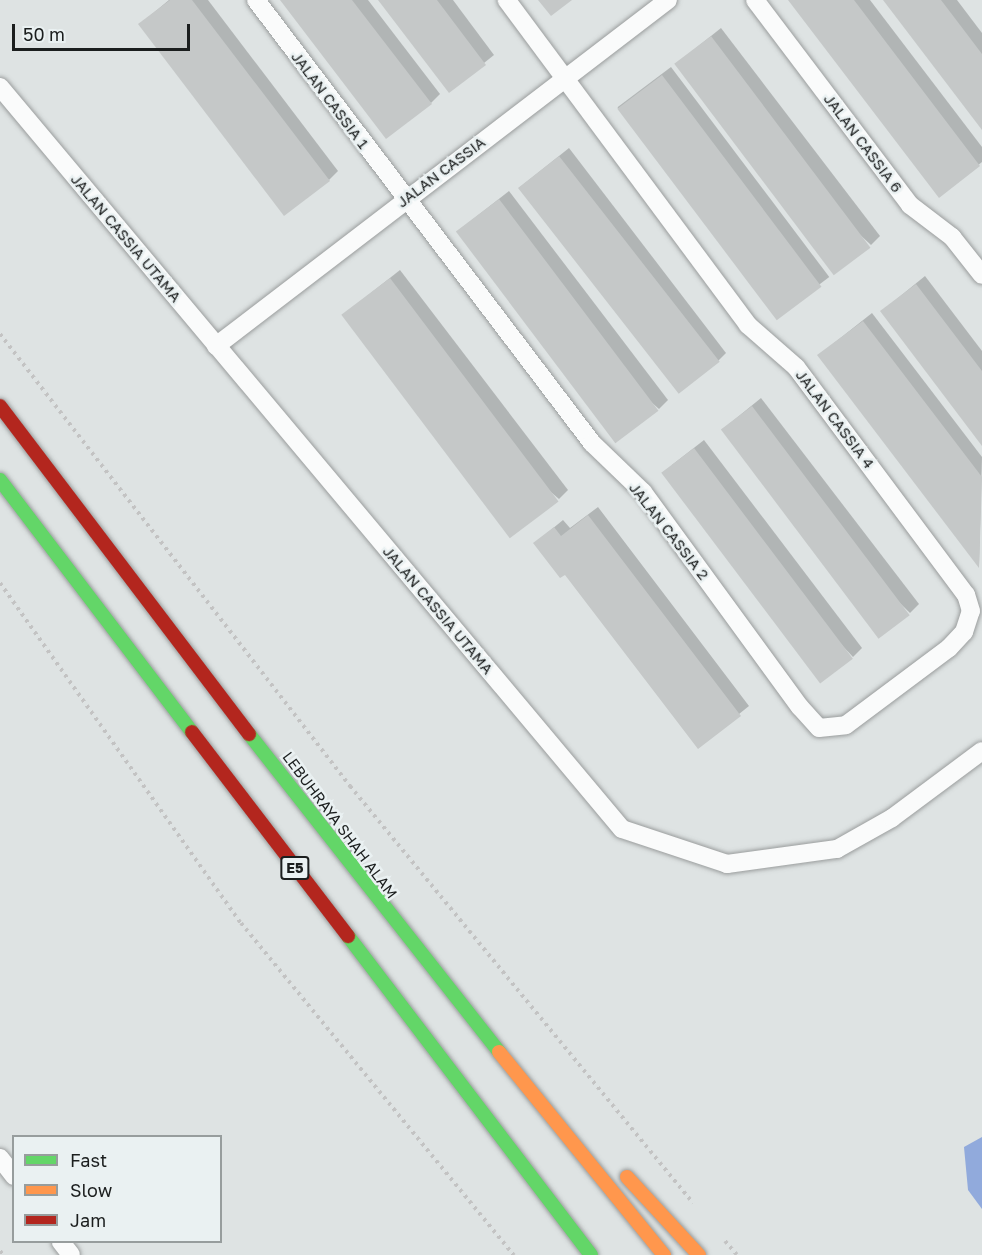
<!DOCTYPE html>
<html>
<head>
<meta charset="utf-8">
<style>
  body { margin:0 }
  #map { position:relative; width:982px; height:1255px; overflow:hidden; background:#dee3e3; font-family:"Golos Text",sans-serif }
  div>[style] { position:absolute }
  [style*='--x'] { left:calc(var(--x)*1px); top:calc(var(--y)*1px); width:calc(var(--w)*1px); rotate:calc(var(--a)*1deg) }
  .water>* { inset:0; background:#91aadc }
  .shadow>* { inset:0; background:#0003; transform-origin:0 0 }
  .building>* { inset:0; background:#c5c8c8; transform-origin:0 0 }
  .path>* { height:4px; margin-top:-2px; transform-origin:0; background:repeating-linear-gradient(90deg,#c3c3c3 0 3px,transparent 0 7.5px) }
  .roads { filter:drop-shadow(0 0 2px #9a9d9d) drop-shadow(0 0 2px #9a9d9d) }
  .street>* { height:18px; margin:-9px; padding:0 9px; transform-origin:9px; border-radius:9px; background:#fafbfb }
  .fast>* { height:14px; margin:-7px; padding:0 7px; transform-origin:7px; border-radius:7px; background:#63d668 }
  .slow>* { height:14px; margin:-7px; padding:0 7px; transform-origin:7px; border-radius:7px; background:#ff974d }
  .jam>* { height:14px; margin:-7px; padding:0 7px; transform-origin:7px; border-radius:7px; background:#b3261e }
  span { translate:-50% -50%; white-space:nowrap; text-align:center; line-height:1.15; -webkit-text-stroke:5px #eaf1f2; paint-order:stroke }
  .shield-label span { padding:2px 4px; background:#eaf1f2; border:2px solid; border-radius:4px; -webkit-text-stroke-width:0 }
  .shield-label { font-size:14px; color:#1b1e1e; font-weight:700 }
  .street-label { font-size:15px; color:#1b1e1e }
  .legend { position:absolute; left:12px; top:1135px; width:210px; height:108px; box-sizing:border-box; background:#eaf1f2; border:2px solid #979d9d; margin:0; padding:8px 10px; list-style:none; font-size:18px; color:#1b1e1e }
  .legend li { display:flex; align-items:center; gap:12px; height:30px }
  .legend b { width:30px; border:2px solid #979d9d }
  .scale { position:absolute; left:12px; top:24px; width:178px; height:27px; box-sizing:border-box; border:3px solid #1b1e1e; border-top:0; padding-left:8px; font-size:18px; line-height:21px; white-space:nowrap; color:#1b1e1e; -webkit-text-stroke:4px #eaf1f2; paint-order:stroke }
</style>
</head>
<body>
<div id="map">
  <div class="water">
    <div style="clip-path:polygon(982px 1137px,982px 1209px,968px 1190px,964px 1147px)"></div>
  </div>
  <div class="shadow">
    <div style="clip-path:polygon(169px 0,208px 0,338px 171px,329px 180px,140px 24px)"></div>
    <div style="clip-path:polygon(282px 0,368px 0,440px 94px,431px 103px)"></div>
    <div style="clip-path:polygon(380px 0,453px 0,494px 55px,449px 91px)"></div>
    <div style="clip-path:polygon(790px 0,870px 0,982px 147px,982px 162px,939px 196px)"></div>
    <div style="clip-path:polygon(885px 0,957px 0,982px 33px,982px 128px)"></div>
    <div style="clip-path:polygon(721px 28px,880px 236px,871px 245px,676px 64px)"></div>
    <div style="left:671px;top:67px;width:263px;height:67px;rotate:53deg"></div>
    <div style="clip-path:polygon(569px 148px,726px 353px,717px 362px,519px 188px)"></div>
    <div style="clip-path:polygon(509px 191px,668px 400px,659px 409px,458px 231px)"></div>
    <div style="clip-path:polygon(400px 270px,568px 490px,559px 499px,343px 315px)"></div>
    <div style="clip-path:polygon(925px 276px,982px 351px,982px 443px,882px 311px)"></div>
    <div style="clip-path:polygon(872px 313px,982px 457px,979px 565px,819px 355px)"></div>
    <div style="clip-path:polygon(761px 398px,919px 604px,910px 613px,723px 429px)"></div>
    <div style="clip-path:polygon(704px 440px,862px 648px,853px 657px,672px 465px)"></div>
    <div style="clip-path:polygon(598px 507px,749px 706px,698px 747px,565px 573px,535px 543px,563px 520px,570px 528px)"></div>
  </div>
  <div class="building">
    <div style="clip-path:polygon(170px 0,192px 0,330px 181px,284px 216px,138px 24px)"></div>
    <div style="clip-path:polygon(280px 0,352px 0,432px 104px,386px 139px)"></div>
    <div style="clip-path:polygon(378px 0,437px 0,486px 65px,449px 93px)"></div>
    <div style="clip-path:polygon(538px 0,572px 0,551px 16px)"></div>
    <div style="clip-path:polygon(788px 0,854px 0,980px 166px,939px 198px)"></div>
    <div style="clip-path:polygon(883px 0,941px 0,957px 21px,982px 54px,982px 130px)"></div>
    <div style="left:711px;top:36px;width:265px;height:46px;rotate:53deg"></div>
    <div style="left:662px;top:75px;width:265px;height:56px;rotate:53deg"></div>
    <div style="left:559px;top:156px;width:261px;height:52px;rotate:52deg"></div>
    <div style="left:499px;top:199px;width:265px;height:54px;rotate:53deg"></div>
    <div style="left:390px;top:278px;width:280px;height:61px;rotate:53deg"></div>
    <div style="clip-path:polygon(916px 284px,982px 371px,982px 446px,880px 311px)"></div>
    <div style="clip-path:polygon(863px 321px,982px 477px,979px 568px,817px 355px)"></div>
    <div style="left:752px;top:406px;width:262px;height:39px;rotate:53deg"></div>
    <div style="left:694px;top:448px;width:264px;height:41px;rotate:53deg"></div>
    <div style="clip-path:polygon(588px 515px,741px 716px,698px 749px,565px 575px,560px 578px,533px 543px,554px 527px,561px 536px)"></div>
  </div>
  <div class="path">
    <div style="--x:0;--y:334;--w:572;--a:52.25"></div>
    <div style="--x:350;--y:786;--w:540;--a:50.56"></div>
    <div style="--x:0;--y:583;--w:417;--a:54.7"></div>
    <div style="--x:241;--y:923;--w:430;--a:50.6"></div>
    <div style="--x:725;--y:1241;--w:18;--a:49"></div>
    <div style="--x:0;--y:1251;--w:5;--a:53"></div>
  </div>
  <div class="roads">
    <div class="street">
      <div style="--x:256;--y:0;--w:556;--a:52.82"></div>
      <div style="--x:592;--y:443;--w:71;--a:43.9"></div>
      <div style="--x:643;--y:492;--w:266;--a:53.9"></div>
      <div style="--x:800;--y:707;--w:28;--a:48"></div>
      <div style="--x:819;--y:728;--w:27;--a:-6"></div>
      <div style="--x:846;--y:725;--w:129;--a:-36.8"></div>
      <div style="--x:949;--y:648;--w:22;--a:-47"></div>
      <div style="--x:964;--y:632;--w:22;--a:-72"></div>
      <div style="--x:971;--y:611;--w:17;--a:-107"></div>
      <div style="--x:966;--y:595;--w:284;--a:-126.7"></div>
      <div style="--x:796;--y:367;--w:64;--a:-138.8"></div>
      <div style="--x:748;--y:325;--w:405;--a:-126.6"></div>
      <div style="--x:755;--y:0;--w:257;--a:52.9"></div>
      <div style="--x:910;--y:205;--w:53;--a:37.3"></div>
      <div style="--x:952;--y:237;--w:48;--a:51.7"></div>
      <div style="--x:0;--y:87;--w:968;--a:50.03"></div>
      <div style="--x:622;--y:829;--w:111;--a:18.4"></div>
      <div style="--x:727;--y:864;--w:111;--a:-7.8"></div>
      <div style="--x:837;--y:849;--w:63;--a:-29.4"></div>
      <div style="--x:892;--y:818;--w:112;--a:-36.7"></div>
      <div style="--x:216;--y:346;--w:569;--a:-37.43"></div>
      <div style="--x:0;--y:1158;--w:23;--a:52"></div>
      <div style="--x:61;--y:1242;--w:16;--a:52"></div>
    </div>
    <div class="fast">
      <div style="--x:0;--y:480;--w:317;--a:52.7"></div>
      <div style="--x:249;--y:734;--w:405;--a:51.8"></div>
      <div style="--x:348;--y:936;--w:401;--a:52.7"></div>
    </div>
    <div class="slow">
      <div style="--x:499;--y:1052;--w:262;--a:50.9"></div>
      <div style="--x:627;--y:1177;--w:106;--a:47.3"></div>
    </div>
    <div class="jam">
      <div style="--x:0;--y:406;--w:412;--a:52.8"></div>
      <div style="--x:192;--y:732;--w:257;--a:52.6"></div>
    </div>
  </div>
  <div class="shield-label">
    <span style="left:295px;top:868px">E5</span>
  </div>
  <div class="street-label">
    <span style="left:330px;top:100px;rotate:53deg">JALAN CASSIA 1</span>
    <span style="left:863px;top:143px;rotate:53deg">JALAN CASSIA 6</span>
    <span style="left:441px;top:172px;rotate:-37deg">JALAN CASSIA</span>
    <span style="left:126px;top:238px;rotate:50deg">JALAN CASSIA UTAMA</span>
    <span style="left:835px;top:419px;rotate:53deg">JALAN CASSIA 4</span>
    <span style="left:669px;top:531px;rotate:52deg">JALAN CASSIA 2</span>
    <span style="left:438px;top:610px;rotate:50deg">JALAN CASSIA UTAMA</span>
    <span style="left:340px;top:825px;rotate:53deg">LEBUHRAYA SHAH ALAM</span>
  </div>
  <ul class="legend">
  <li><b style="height:8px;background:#63d668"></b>Fast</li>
  <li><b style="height:8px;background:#ff974d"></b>Slow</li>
  <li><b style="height:8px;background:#b3261e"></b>Jam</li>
  </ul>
  <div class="scale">50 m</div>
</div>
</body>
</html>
